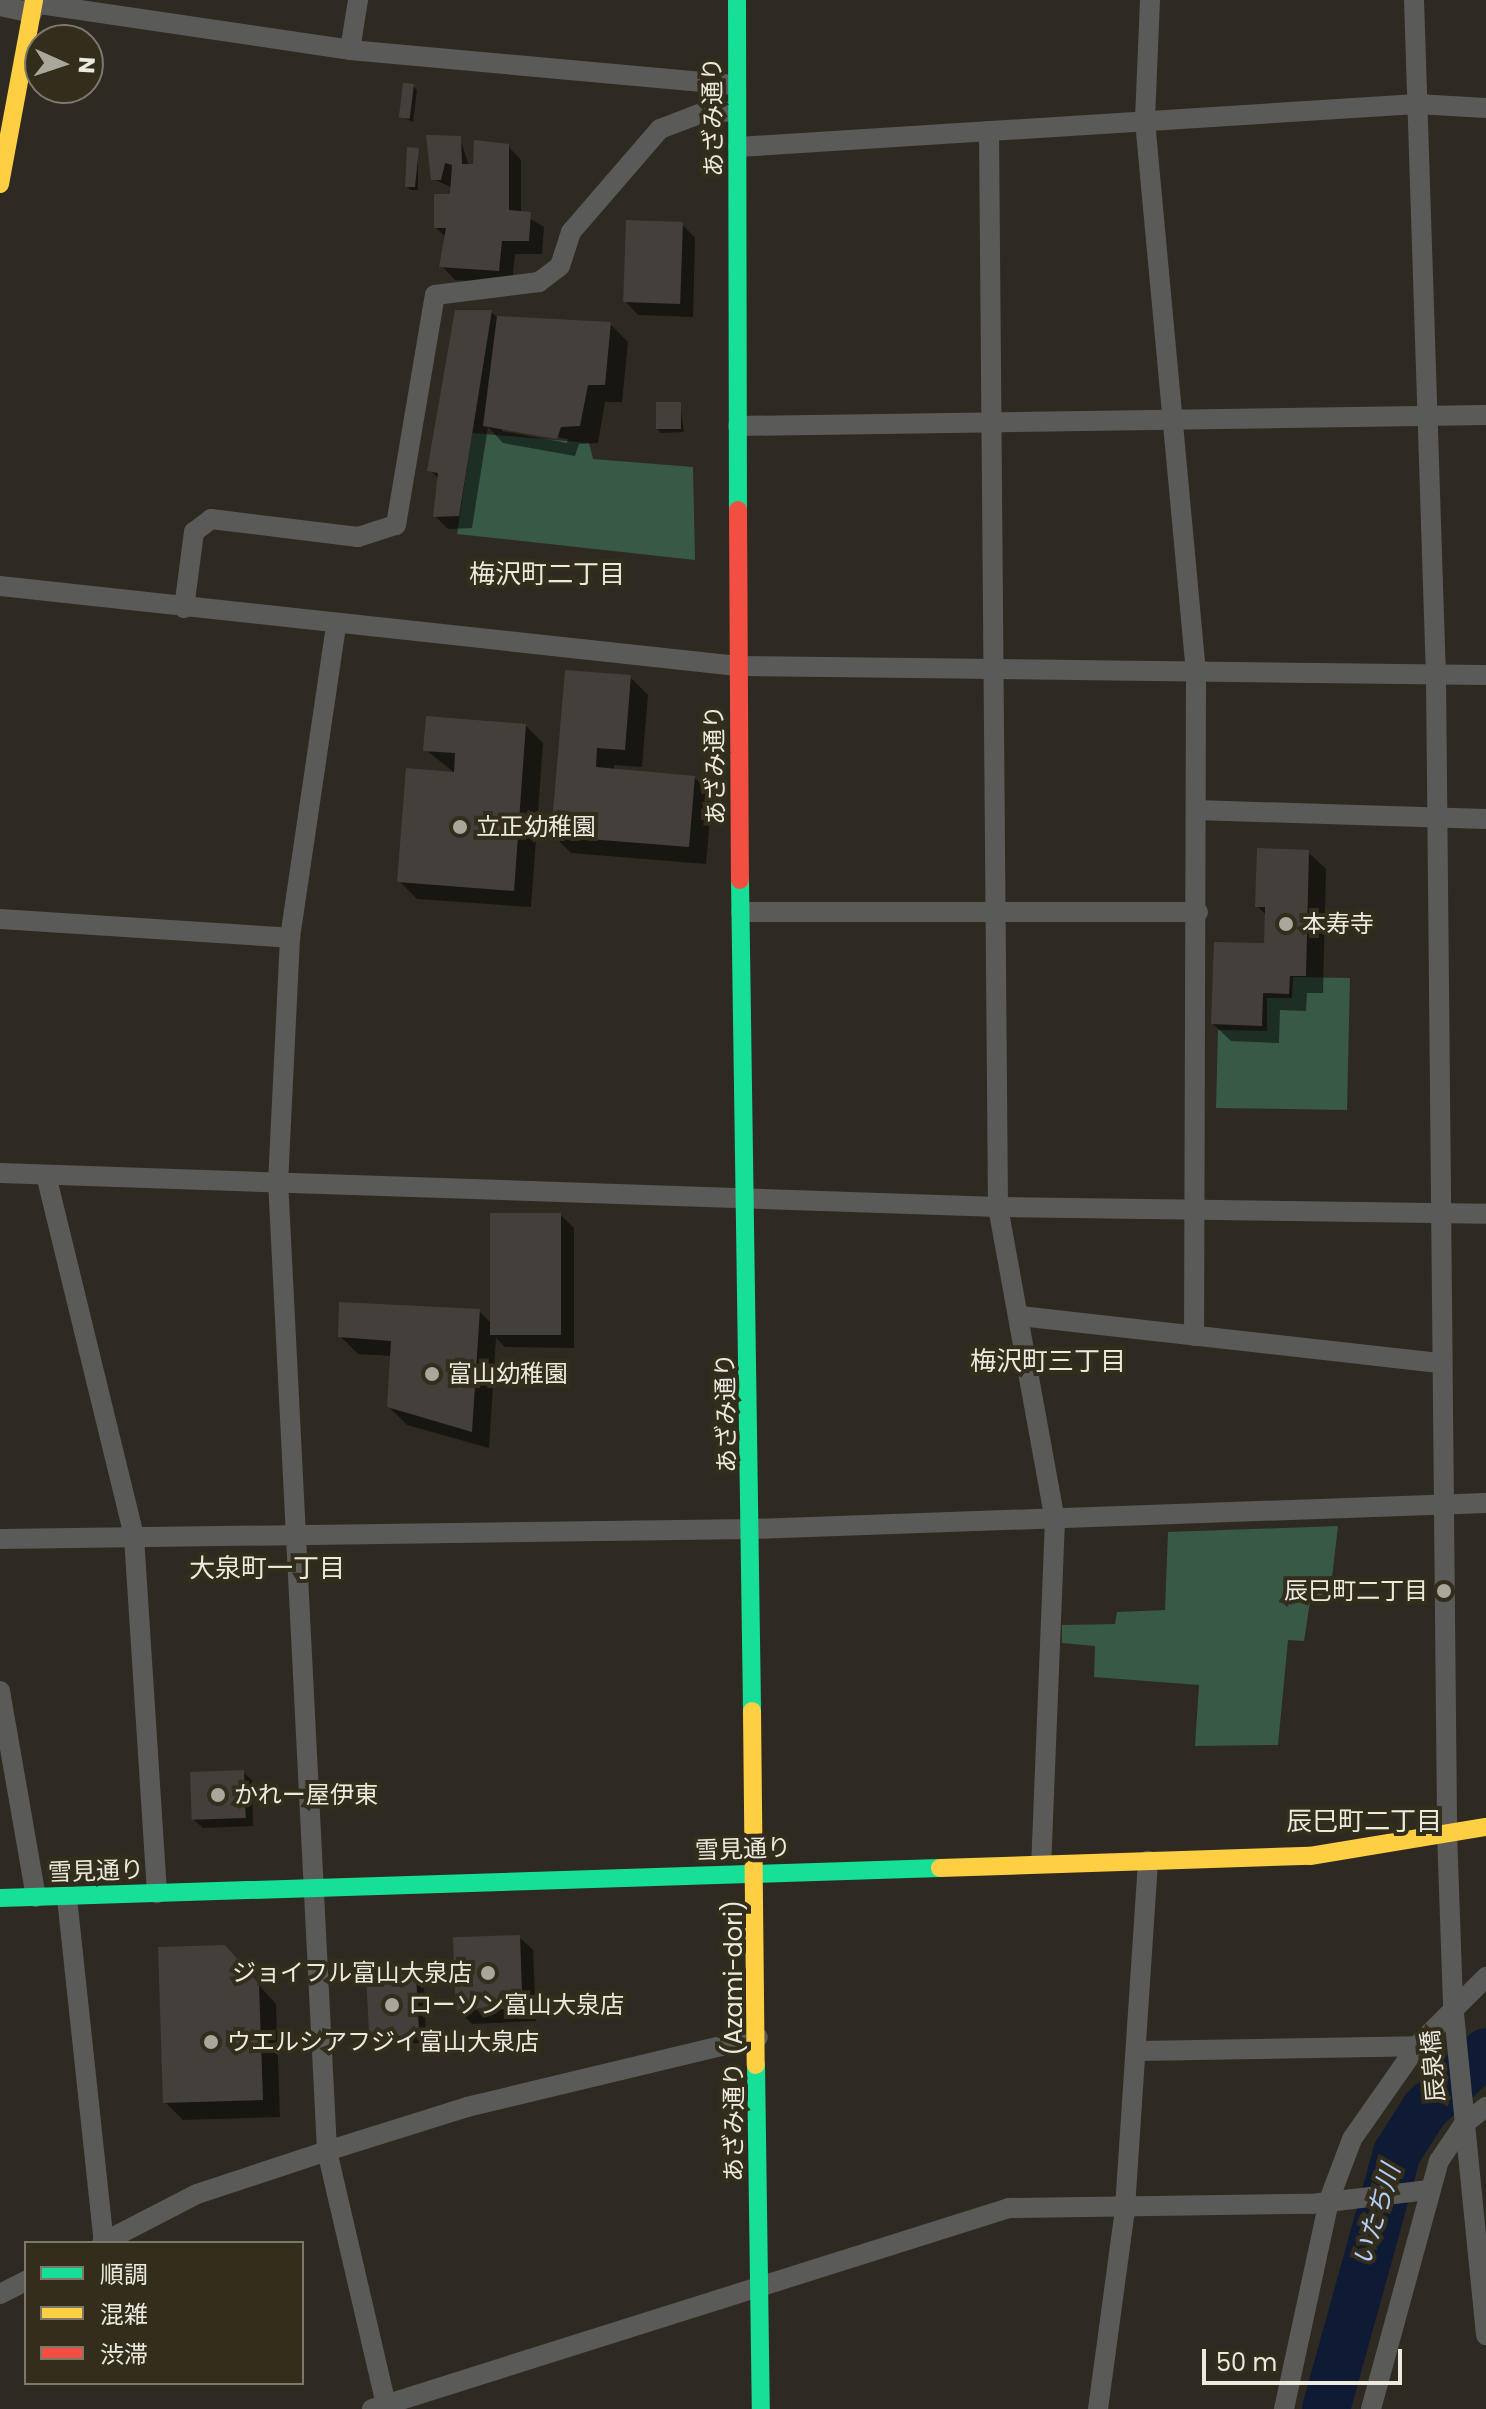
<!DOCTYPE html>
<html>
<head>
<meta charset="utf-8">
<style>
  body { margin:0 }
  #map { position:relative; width:1486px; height:2409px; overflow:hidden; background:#2e2a21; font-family:Poppins,"Noto Sans JP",sans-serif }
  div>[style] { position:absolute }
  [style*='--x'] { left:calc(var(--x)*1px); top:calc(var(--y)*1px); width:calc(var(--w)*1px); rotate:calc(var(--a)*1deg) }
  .green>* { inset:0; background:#375945 }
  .shadow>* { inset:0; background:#0007 }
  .river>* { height:48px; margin:-24px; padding:0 24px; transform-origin:24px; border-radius:24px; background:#0f1b34 }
  .building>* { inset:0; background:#453f3c; transform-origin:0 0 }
  .street>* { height:20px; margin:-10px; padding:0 10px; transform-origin:10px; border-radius:10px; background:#5a5b58 }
  .fast>* { height:18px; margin:-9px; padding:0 9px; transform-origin:9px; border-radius:9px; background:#16e098 }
  .slow>* { height:18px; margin:-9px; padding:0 9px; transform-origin:9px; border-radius:9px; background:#ffcf43 }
  .jam>* { height:18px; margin:-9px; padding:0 9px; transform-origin:9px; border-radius:9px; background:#f24e42 }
  .dots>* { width:22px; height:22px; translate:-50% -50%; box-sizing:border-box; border:4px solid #332d1c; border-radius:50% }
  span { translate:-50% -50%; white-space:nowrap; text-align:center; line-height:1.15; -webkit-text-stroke:8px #332d1c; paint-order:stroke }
  .street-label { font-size:24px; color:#ede9de }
  .poi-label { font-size:24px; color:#ede9de }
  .left { translate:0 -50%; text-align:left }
  .right { translate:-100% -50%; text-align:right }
  .neighbourhood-label { font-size:26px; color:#ede9de }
  .water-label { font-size:26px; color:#b3ccfb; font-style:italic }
  .legend { position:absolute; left:24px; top:2241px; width:280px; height:144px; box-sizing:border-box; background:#332d1c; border:2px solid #7d786a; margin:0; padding:10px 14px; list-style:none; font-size:24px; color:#ede9de }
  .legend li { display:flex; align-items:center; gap:16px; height:40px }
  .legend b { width:40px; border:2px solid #7d786a }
  .north { position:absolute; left:24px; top:24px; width:80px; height:80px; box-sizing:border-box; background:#332d1c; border:2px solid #7d786a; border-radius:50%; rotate:93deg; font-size:22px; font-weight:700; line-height:32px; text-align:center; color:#ede9de }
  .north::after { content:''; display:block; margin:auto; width:28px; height:36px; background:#aaa69c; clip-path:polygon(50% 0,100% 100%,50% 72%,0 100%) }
  .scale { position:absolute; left:1202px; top:2349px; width:200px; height:36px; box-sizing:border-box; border:4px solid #ede9de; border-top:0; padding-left:10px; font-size:24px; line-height:28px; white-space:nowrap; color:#ede9de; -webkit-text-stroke:6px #332d1c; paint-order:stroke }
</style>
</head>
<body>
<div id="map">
  <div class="green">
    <div style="clip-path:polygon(472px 433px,589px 443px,593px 459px,693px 467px,695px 560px,457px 534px)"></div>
    <div style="clip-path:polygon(1293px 977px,1350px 978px,1347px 1110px,1216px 1108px,1218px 1030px,1267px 1031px,1267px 998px,1292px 998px)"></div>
    <div style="clip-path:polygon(1338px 1526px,1329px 1604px,1310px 1602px,1304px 1641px,1288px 1640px,1278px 1745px,1195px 1746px,1199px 1685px,1094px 1677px,1095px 1646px,1062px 1643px,1062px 1625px,1115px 1624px,1117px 1612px,1165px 1610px,1168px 1532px)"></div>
  </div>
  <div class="shadow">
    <div style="clip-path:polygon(413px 86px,417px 90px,413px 122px,402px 117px)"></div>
    <div style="clip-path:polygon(460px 138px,469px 166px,508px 146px,521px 160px,521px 213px,544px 227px,542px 254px,515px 254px,512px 283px,455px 280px,442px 266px,447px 238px,436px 228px,453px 188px,433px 179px)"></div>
    <div style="clip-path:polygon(418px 149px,418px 190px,411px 190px,407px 187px)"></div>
    <div style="clip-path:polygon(682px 224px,695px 238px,693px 317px,638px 315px,625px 301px)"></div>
    <div style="clip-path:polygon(evenodd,491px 312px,498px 318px,610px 324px,628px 342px,622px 402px,605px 402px,598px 443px,579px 444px,575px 456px,503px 443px,488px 427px,472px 528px,448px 529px,435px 516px,440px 480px,430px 470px,491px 312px,502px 427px,568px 439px,567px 443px,502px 431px,502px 427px)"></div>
    <div style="clip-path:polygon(680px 404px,684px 432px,661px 433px,657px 429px)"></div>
    <div style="clip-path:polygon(630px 677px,648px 695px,642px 767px,614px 765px,614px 771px,694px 777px,712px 795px,706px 864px,571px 853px,553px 835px)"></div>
    <div style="clip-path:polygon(526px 726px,543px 743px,531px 907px,417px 899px,399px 881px,456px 774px,426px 750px)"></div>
    <div style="clip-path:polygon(1308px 852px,1326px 869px,1323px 993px,1307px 993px,1306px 1011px,1280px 1010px,1279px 1043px,1231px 1041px,1213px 1024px,1266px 945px,1267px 916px,1257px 906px)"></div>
    <div style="clip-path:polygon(561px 1215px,574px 1228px,574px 1348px,505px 1347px,496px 1338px,489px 1448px,407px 1425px,389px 1407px,392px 1356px,358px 1354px,340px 1336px,479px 1311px,492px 1324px)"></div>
    <div style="clip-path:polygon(243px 1772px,252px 1780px,253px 1826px,203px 1828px,194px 1820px)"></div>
    <div style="clip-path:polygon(519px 1937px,533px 1950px,536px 2021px,472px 2024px,458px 2010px)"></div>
    <div style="clip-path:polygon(224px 1947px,276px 2004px,280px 2117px,183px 2120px,165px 2102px)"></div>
    <div style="clip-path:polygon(416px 1976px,424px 1984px,426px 2043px,379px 2044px,370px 2036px)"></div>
  </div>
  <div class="river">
    <div style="--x:1326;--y:2409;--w:266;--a:-74.5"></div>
    <div style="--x:1397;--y:2153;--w:52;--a:-57.5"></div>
    <div style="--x:1425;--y:2109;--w:83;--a:-43.1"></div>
  </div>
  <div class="building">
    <div style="left:414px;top:84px;width:35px;height:11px;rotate:97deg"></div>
    <div style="clip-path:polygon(426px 135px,461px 136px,462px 164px,473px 164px,474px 140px,509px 144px,509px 210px,531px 212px,529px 241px,502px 241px,499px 271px,439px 267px,446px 228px,434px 228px,434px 194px,450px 194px,452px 165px,445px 163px,441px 180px,431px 180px)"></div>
    <div style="clip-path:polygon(407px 147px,419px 148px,415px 187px,405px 187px)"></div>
    <div style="left:683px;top:222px;width:82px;height:57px;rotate:92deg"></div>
    <div style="clip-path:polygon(455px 310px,492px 310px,459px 516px,433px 517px,438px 473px,427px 471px)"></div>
    <div style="clip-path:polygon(497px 316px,611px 322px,605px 385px,588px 385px,580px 426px,561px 427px,557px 439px,483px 426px)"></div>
    <div style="left:681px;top:402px;width:27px;height:25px;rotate:90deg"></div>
    <div style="clip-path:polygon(565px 670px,631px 675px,625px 750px,597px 748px,596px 767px,695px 776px,689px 847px,551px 836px)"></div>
    <div style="clip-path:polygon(426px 716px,526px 724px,514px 891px,397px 882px,406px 768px,454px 772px,455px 753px,423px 751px)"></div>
    <div style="clip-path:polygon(1257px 848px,1309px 850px,1306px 976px,1290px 976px,1289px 994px,1263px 993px,1262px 1026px,1211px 1024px,1214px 942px,1264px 943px,1265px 907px,1255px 907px)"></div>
    <div style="left:490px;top:1213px;width:71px;height:122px"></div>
    <div style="clip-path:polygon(339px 1302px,480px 1309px,472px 1432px,387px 1407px,391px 1341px,338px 1337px)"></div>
    <div style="left:244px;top:1770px;width:48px;height:54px;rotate:88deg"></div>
    <div style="left:520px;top:1935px;width:73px;height:67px;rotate:88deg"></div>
    <div style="clip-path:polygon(225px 1945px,259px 1984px,263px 2100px,163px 2103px,158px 1947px)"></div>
    <div style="left:416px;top:1974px;width:61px;height:50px;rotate:87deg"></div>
  </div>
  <div class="street">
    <div style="--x:1150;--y:0;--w:121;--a:92.4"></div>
    <div style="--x:1145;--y:121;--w:554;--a:84.72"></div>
    <div style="--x:1196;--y:673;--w:663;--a:90.17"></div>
    <div style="--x:1414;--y:0;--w:676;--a:88.14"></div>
    <div style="--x:1436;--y:676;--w:1156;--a:89.45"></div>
    <div style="--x:1447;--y:1832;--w:172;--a:88"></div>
    <div style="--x:1453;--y:2004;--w:333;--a:84.3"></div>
    <div style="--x:33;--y:3;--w:320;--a:8.4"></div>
    <div style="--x:350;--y:50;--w:387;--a:5.2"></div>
    <div style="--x:0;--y:6;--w:33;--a:12"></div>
    <div style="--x:350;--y:50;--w:51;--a:-80.9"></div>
    <div style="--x:989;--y:131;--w:1076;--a:89.52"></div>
    <div style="--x:998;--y:1207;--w:318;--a:79.7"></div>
    <div style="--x:1055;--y:1520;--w:343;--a:92.3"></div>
    <div style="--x:738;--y:147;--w:680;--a:-3.62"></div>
    <div style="--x:1417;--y:104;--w:69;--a:3.3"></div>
    <div style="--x:738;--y:426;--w:748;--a:-0.84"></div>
    <div style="--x:0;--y:586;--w:742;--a:6.19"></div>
    <div style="--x:738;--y:666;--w:748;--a:0.69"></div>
    <div style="--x:184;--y:608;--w:77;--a:-82.5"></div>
    <div style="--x:194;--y:532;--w:21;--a:-37"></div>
    <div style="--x:211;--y:519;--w:148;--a:7"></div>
    <div style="--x:358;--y:537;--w:40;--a:-18"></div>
    <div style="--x:396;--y:525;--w:233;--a:-80.4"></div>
    <div style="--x:435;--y:295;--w:105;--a:-7.1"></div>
    <div style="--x:539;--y:282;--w:26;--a:-37"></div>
    <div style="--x:560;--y:266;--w:36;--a:-72"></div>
    <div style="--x:571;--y:232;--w:136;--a:-49.2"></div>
    <div style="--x:660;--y:129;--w:50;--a:-21"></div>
    <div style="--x:707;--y:111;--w:29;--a:2"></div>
    <div style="--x:336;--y:626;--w:315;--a:98.4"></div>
    <div style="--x:290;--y:938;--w:242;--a:92.8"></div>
    <div style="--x:278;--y:1180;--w:972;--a:87.11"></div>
    <div style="--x:327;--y:2151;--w:265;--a:76.9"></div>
    <div style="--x:1196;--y:810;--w:290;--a:1.8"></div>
    <div style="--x:741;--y:912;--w:457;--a:0"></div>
    <div style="--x:0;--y:919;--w:291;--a:3.7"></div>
    <div style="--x:0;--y:1173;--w:999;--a:1.95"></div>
    <div style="--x:998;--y:1207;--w:488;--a:0.8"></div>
    <div style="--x:46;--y:1175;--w:373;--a:76.3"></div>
    <div style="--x:134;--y:1537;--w:357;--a:86.3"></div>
    <div style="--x:1020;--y:1316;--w:424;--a:6.4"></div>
    <div style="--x:0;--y:1539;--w:753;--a:-0.76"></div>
    <div style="--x:753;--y:1529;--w:733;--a:-2.03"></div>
    <div style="--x:0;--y:1691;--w:209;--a:80.1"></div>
    <div style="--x:67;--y:1898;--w:346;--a:83.9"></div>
    <div style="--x:1138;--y:2051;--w:279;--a:-1"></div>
    <div style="--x:102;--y:2243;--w:107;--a:-27.3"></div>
    <div style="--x:197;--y:2194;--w:137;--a:-18.3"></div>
    <div style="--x:327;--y:2151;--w:147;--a:-17.4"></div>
    <div style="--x:467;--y:2107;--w:299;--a:-13.5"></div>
    <div style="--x:0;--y:2294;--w:29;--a:-27"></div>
    <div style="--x:372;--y:2409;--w:668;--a:-17.51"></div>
    <div style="--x:1009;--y:2208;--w:302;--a:-0.8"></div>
    <div style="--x:1311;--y:2204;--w:119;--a:-6.8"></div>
    <div style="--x:1098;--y:2409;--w:203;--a:-82.3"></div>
    <div style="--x:1125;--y:2208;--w:348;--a:-86.2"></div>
    <div style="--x:1284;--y:2409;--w:214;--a:-77.8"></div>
    <div style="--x:1329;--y:2200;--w:65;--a:-69.3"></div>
    <div style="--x:1352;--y:2139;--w:113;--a:-55"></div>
    <div style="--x:1417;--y:2046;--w:98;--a:-45"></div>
    <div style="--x:1371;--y:2409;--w:257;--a:-74.7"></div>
    <div style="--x:1439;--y:2161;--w:45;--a:-56"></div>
    <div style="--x:1464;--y:2124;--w:28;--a:-38"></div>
  </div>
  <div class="fast">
    <div style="--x:737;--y:0;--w:510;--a:89.89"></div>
    <div style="--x:740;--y:880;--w:831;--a:89.17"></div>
    <div style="--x:0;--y:1898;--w:940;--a:-1.83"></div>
    <div style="--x:756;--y:2065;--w:344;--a:89.2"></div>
  </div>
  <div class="slow">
    <div style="--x:0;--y:184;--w:187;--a:-79.5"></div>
    <div style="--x:752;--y:1711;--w:354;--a:89.4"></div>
    <div style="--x:940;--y:1868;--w:370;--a:-1.9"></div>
    <div style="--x:1310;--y:1856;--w:178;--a:-9.4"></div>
  </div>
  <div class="jam">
    <div style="--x:738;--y:510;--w:370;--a:89.7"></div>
  </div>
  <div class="dots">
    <div style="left:460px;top:827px;background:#aaa69c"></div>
    <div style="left:1286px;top:924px;background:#aaa69c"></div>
    <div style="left:432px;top:1374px;background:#aaa69c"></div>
    <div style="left:1444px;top:1591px;background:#aaa69c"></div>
    <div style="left:218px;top:1795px;background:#aaa69c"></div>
    <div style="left:488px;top:1973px;background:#aaa69c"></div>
    <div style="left:392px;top:2005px;background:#aaa69c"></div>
    <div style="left:211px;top:2042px;background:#aaa69c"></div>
  </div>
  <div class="street-label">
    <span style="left:713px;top:117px;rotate:-91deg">あざみ通り</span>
    <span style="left:715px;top:765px;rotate:-91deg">あざみ通り</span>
    <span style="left:726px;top:1413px;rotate:-91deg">あざみ通り</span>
    <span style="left:743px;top:1849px;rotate:-2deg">雪見通り</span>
    <span style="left:96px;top:1871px;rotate:-2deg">雪見通り</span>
    <span style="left:734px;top:2041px;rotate:-90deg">あざみ通り (Azami-dori)</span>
    <span style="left:1433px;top:2066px;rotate:-95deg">辰泉橋</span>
  </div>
  <div class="poi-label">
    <span class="left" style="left:476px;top:827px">立正幼稚園</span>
    <span class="left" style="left:1302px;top:924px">本寿寺</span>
    <span class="left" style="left:448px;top:1374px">富山幼稚園</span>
    <span class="right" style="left:1428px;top:1591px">辰巳町二丁目</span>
    <span class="left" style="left:234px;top:1795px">かれー屋伊東</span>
    <span class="right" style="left:472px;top:1973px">ジョイフル富山大泉店</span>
    <span class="left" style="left:408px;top:2005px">ローソン富山大泉店</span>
    <span class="left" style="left:227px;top:2042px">ウエルシアフジイ富山大泉店</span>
  </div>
  <div class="neighbourhood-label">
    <span style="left:547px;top:575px">梅沢町二丁目</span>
    <span style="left:1048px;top:1362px">梅沢町三丁目</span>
    <span style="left:267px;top:1569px">大泉町一丁目</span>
    <span style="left:1364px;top:1822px">辰巳町二丁目</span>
  </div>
  <div class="water-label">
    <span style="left:1377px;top:2215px;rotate:-73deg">いたち川</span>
  </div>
  <ul class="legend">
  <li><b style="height:10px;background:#16e098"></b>順調</li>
  <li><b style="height:10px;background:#ffcf43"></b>混雑</li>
  <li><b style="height:10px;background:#f24e42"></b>渋滞</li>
  </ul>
  <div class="north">N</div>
  <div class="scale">50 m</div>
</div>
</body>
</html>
